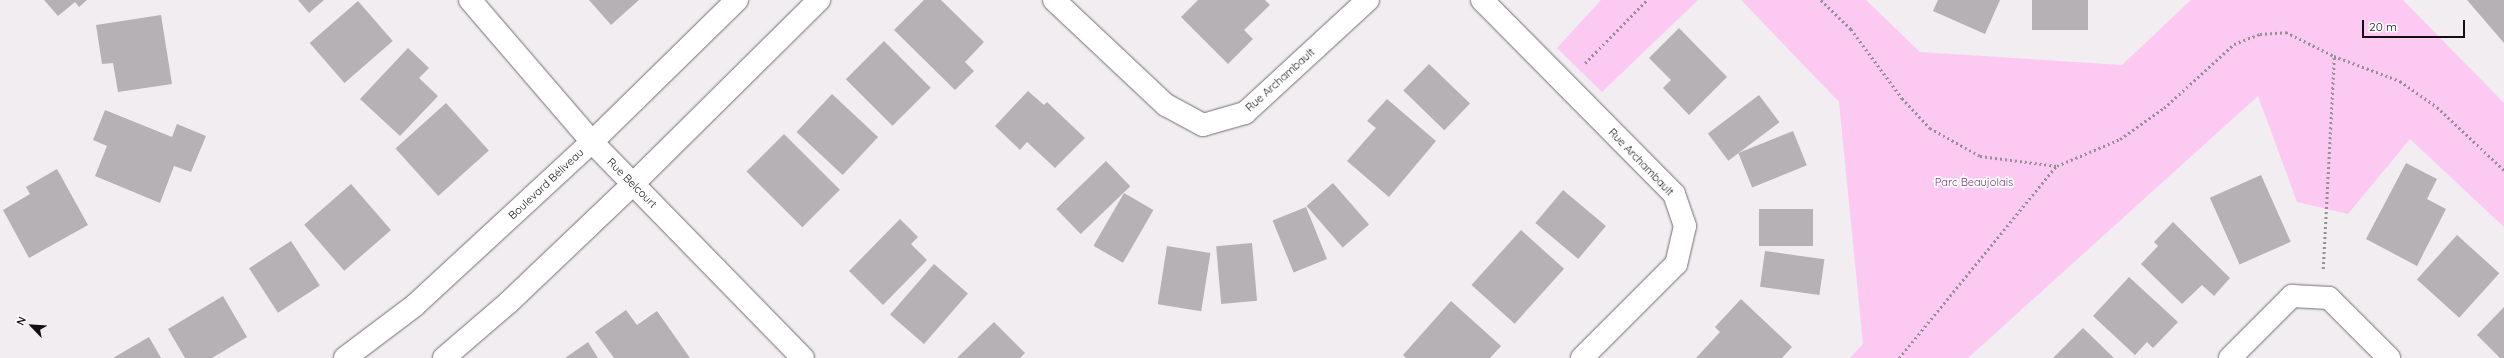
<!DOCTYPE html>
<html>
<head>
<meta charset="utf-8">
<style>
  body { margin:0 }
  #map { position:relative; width:2504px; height:358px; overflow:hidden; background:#f2edf1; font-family:Quicksand,sans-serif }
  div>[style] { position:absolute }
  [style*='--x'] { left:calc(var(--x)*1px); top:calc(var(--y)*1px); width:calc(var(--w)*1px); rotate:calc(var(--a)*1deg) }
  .green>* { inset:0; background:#fcc9f3 }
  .building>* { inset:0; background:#b5b1b4; transform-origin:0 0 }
  .path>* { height:2.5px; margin-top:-1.25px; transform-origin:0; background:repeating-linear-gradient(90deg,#949093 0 2px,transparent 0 5px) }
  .roads { filter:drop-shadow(0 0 1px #726e72) drop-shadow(0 0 1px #726e72) }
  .minor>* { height:22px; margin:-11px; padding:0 11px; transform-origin:11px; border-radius:11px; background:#fff }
  .tertiary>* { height:22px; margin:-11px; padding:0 11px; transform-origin:11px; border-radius:11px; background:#fff }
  span { translate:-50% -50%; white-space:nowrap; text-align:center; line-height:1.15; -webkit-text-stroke:3.5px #fff; paint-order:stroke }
  .street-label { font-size:11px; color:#121012 }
  .park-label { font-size:11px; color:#813378 }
  .north { position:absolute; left:12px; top:306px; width:40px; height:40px; -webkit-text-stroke:3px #fff; paint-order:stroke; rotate:295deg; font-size:11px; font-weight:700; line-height:16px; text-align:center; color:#121012 }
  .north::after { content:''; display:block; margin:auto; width:14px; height:18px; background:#121012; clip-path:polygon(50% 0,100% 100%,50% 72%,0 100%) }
  .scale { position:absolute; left:2362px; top:20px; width:103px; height:18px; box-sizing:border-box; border:2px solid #121012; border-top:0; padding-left:5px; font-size:12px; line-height:14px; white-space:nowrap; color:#121012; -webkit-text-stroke:3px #fff; paint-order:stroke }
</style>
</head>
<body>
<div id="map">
  <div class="green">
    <div style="clip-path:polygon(1601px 0,1698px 0,1602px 92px,1557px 48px)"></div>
    <div style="clip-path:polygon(1741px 0,1866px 0,1920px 52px,2122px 65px,2191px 0,2403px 0,2504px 103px,2504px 227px,2410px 139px,2348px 214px,2297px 202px,2258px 96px,1968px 358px,1850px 358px,1863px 344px,1839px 102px)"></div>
  </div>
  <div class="building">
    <div style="clip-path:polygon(44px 0,87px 0,79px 7px,75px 2px,58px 16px)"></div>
    <div style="clip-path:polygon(298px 0,324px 0,309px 13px)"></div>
    <div style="clip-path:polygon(589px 0,639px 0,611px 25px)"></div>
    <div style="clip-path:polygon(924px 0,941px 0,984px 42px,965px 62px,974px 71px,955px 90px,894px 30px)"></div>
    <div style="clip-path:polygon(1198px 0,1265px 0,1270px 5px,1244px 30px,1253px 39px,1228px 64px,1181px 17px)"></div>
    <div style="clip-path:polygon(1938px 0,2000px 0,1985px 34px,1933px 11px)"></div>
    <div style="left:2032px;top:0;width:56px;height:30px"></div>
    <div style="clip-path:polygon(2467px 0,2504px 0,2504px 43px)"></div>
    <div style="left:358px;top:1px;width:53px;height:64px;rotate:49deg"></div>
    <div style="clip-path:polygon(161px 15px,172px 84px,118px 92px,113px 63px,102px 64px,96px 25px)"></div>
    <div style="clip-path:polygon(1679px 28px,1727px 77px,1689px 115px,1663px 88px,1671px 80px,1649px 58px)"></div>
    <div style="left:884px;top:41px;width:66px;height:54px;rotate:45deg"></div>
    <div style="clip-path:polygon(408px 48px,429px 68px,419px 78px,438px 96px,400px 136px,360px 99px)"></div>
    <div style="left:1429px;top:64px;width:57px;height:37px;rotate:44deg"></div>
    <div style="clip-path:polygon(1028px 91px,1044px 105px,1047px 102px,1085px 138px,1055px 168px,1027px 142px,1020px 150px,995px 126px)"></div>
    <div style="left:832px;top:94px;width:63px;height:52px;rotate:43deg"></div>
    <div style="left:1759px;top:95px;width:34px;height:64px;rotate:53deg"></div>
    <div style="clip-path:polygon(1387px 99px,1436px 141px,1389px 197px,1347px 161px,1376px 128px,1367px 121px)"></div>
    <div style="left:446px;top:103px;width:64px;height:68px;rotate:48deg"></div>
    <div style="clip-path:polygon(105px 110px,172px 137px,177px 124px,206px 136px,191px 172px,174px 166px,160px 203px,95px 176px,107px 146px,93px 140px)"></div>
    <div style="left:1793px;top:131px;width:37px;height:59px;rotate:68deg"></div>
    <div style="left:784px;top:134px;width:79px;height:53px;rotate:45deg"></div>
    <div style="left:1106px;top:161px;width:35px;height:69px;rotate:46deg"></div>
    <div style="clip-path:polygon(2406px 163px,2437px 179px,2427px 199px,2446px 209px,2417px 266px,2366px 239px)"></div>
    <div style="clip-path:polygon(57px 169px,88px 225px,29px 258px,3px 210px,30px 194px,26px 187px)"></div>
    <div style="left:2261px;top:175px;width:73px;height:56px;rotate:66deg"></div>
    <div style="left:1333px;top:183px;width:55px;height:35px;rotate:49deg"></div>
    <div style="left:351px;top:184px;width:61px;height:62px;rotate:49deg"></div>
    <div style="left:1563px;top:190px;width:56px;height:43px;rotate:40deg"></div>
    <div style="left:1124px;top:193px;width:34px;height:61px;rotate:30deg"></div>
    <div style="left:1306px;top:207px;width:56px;height:36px;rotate:68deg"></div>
    <div style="left:1759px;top:209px;width:54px;height:37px"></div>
    <div style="clip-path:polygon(900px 219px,918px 237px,911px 244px,927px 260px,883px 305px,849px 271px)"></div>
    <div style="clip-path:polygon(2173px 222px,2230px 278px,2214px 296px,2202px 285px,2182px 304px,2141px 264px,2158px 246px,2154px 242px)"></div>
    <div style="left:1521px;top:230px;width:58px;height:74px;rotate:42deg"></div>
    <div style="left:2457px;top:235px;width:57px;height:60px;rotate:42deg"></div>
    <div style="left:291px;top:241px;width:53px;height:50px;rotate:57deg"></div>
    <div style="left:1252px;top:243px;width:58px;height:36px;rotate:85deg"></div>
    <div style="left:1167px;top:246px;width:44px;height:59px;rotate:9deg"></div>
    <div style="left:1765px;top:251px;width:60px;height:36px;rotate:8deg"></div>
    <div style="left:934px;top:264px;width:45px;height:67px;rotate:41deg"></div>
    <div style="clip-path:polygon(2129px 277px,2178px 322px,2153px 348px,2147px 342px,2135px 355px,2093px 316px)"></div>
    <div style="clip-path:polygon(223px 296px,247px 337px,212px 358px,185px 358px,168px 329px)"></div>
    <div style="clip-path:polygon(1741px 299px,1792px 347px,1782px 358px,1696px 358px,1720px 332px,1715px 327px)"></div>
    <div style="clip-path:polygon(1451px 301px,1501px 346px,1490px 358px,1406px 358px,1403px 355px)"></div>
    <div style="clip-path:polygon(2504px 307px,2504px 358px,2500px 358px,2477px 335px)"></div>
    <div style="clip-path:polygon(626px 310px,637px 325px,657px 311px,690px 358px,614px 358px,595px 332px)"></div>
    <div style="clip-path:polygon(994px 322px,1025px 353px,1020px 358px,957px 358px)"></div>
    <div style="clip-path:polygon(2083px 328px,2114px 358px,2053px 358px)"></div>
    <div style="clip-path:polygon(149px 337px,161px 358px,113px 358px)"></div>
    <div style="clip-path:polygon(588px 342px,598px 358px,565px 358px)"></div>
  </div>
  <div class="path">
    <div style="--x:1821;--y:0;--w:42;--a:44"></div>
    <div style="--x:1851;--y:29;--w:86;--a:53.5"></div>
    <div style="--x:1902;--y:98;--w:41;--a:47"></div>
    <div style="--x:1930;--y:128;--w:57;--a:29.2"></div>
    <div style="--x:1980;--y:156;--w:78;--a:7.4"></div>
    <div style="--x:2057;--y:166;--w:69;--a:-23.2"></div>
    <div style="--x:2120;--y:139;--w:54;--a:-35.2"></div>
    <div style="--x:2164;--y:108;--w:95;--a:-42.4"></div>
    <div style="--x:2234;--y:44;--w:28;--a:-21"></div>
    <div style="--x:2260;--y:34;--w:26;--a:-4"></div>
    <div style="--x:2286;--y:32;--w:54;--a:26.6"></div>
    <div style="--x:2334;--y:56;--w:71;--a:20.7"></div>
    <div style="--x:2400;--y:81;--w:45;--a:35.1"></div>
    <div style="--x:2437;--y:107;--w:92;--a:43.2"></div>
    <div style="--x:1585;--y:63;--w:88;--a:-45.5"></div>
    <div style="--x:2323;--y:269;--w:213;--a:-87"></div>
    <div style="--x:1899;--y:358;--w:248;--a:-50.7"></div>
  </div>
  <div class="roads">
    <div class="minor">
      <div style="--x:470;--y:0;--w:187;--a:49.3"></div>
      <div style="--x:592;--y:142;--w:302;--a:45.7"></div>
      <div style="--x:1054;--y:0;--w:154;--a:43.2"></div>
      <div style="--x:1166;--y:105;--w:42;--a:28.4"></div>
      <div style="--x:1203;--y:125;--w:44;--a:-15.9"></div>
      <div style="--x:1245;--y:113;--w:167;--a:-42.6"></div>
      <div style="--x:1482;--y:0;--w:273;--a:45.3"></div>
      <div style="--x:1674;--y:194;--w:34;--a:71"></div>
      <div style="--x:1685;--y:226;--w:39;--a:103"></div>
      <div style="--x:1676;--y:264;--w:133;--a:135"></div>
      <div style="--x:2230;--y:358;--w:88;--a:-45"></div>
      <div style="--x:2292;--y:296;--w:37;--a:3"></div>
      <div style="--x:2329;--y:298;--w:85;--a:45"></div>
    </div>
    <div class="tertiary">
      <div style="--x:345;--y:358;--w:86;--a:-37"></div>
      <div style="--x:414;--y:306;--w:242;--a:-42.7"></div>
      <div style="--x:592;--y:142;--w:203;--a:-44.4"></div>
      <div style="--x:444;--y:358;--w:84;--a:-40.7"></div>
      <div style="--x:508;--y:303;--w:173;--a:-43.6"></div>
      <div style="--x:633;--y:184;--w:262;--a:-44.7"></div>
    </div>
  </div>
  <div class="street-label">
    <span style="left:1280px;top:80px;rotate:-42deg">Rue Archambault</span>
    <span style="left:1641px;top:162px;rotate:46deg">Rue Archambault</span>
    <span style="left:632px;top:183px;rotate:45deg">Rue Belcourt</span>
    <span style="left:546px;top:184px;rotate:-43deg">Boulevard Béliveau</span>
  </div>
  <div class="park-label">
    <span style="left:1974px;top:182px">Parc Beaujolais</span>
  </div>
  <div class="north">N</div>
  <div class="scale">20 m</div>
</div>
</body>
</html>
